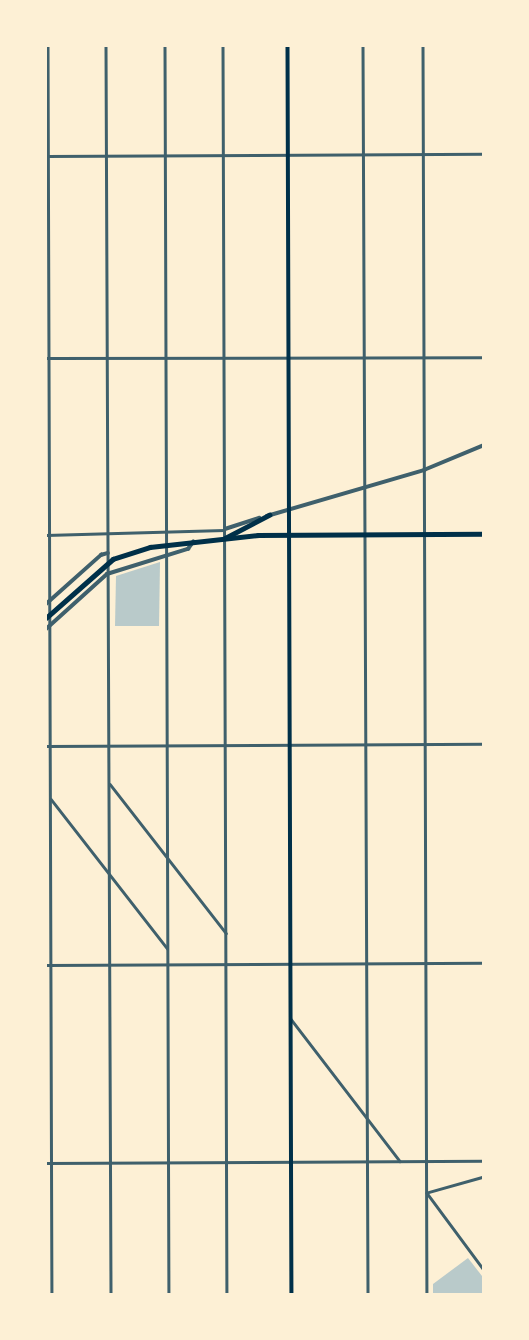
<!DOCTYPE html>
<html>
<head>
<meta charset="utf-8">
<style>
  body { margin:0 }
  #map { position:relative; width:529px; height:1340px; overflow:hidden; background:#fdf0d5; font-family:"Roboto Condensed",sans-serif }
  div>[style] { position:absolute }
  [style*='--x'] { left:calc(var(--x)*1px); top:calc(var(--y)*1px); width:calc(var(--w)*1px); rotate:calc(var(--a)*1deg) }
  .green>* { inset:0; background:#b9caca }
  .minor>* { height:2.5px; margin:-1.25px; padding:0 1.25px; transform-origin:1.25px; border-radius:1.25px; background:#3f606c }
  .tertiary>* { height:3.5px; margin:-1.75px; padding:0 1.75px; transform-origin:1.75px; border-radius:1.75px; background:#3f606c }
  .secondary>* { height:3.5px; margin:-1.75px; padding:0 1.75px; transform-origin:1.75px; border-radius:1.75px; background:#003049 }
  .primary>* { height:4.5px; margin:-2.25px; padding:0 2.25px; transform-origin:2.25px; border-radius:2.25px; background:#003049 }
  span { translate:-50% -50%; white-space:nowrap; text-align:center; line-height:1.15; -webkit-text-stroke:5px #fdf0d5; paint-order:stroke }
  .frame { position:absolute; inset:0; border:47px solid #fdf0d5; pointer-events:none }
</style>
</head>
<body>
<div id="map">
  <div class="green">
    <div style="clip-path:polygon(160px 562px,159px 626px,115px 626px,116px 576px)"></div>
    <div style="clip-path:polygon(468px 1258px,482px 1276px,482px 1294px,433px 1294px,433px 1284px)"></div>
  </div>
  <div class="minor">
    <div style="--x:48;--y:46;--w:1248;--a:89.82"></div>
    <div style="--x:106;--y:46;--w:1248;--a:89.77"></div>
    <div style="--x:165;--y:46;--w:1248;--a:89.82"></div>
    <div style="--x:223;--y:46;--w:1248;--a:89.82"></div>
    <div style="--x:363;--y:46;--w:1248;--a:89.77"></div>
    <div style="--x:423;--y:46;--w:1248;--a:89.82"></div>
    <div style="--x:484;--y:71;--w:136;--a:90"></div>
    <div style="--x:46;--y:156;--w:438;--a:-0.3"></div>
    <div style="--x:46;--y:358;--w:438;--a:-0.1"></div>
    <div style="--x:46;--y:535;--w:178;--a:-1.6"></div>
    <div style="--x:46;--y:746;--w:438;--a:-0.3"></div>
    <div style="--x:110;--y:784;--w:189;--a:52.1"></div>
    <div style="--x:51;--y:799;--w:189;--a:52.1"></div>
    <div style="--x:46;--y:965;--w:438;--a:-0.3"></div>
    <div style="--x:291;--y:1019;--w:179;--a:52.5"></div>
    <div style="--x:46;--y:1163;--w:438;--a:-0.3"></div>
    <div style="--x:484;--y:1177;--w:59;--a:164.3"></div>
    <div style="--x:427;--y:1193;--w:96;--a:53.5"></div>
  </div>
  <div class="tertiary">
    <div style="--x:267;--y:516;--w:164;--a:-16.3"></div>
    <div style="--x:424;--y:470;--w:65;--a:-22.6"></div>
    <div style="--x:225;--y:529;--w:36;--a:-18"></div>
    <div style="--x:46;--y:604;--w:74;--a:-41.7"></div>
    <div style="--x:101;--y:555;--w:7;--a:-16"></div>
    <div style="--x:46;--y:629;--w:82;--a:-42"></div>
    <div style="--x:107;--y:574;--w:85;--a:-17.2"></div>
    <div style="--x:188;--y:549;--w:9;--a:-54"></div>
  </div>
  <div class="secondary">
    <div style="--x:288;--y:46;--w:1248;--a:89.82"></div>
  </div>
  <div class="primary">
    <div style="--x:225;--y:538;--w:50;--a:-27.6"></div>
    <div style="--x:46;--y:618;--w:89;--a:-41.4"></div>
    <div style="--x:113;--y:559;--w:39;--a:-18"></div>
    <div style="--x:150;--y:547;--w:109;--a:-6.3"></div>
    <div style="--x:258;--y:535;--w:226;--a:-0.3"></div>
  </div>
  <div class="frame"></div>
</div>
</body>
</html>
